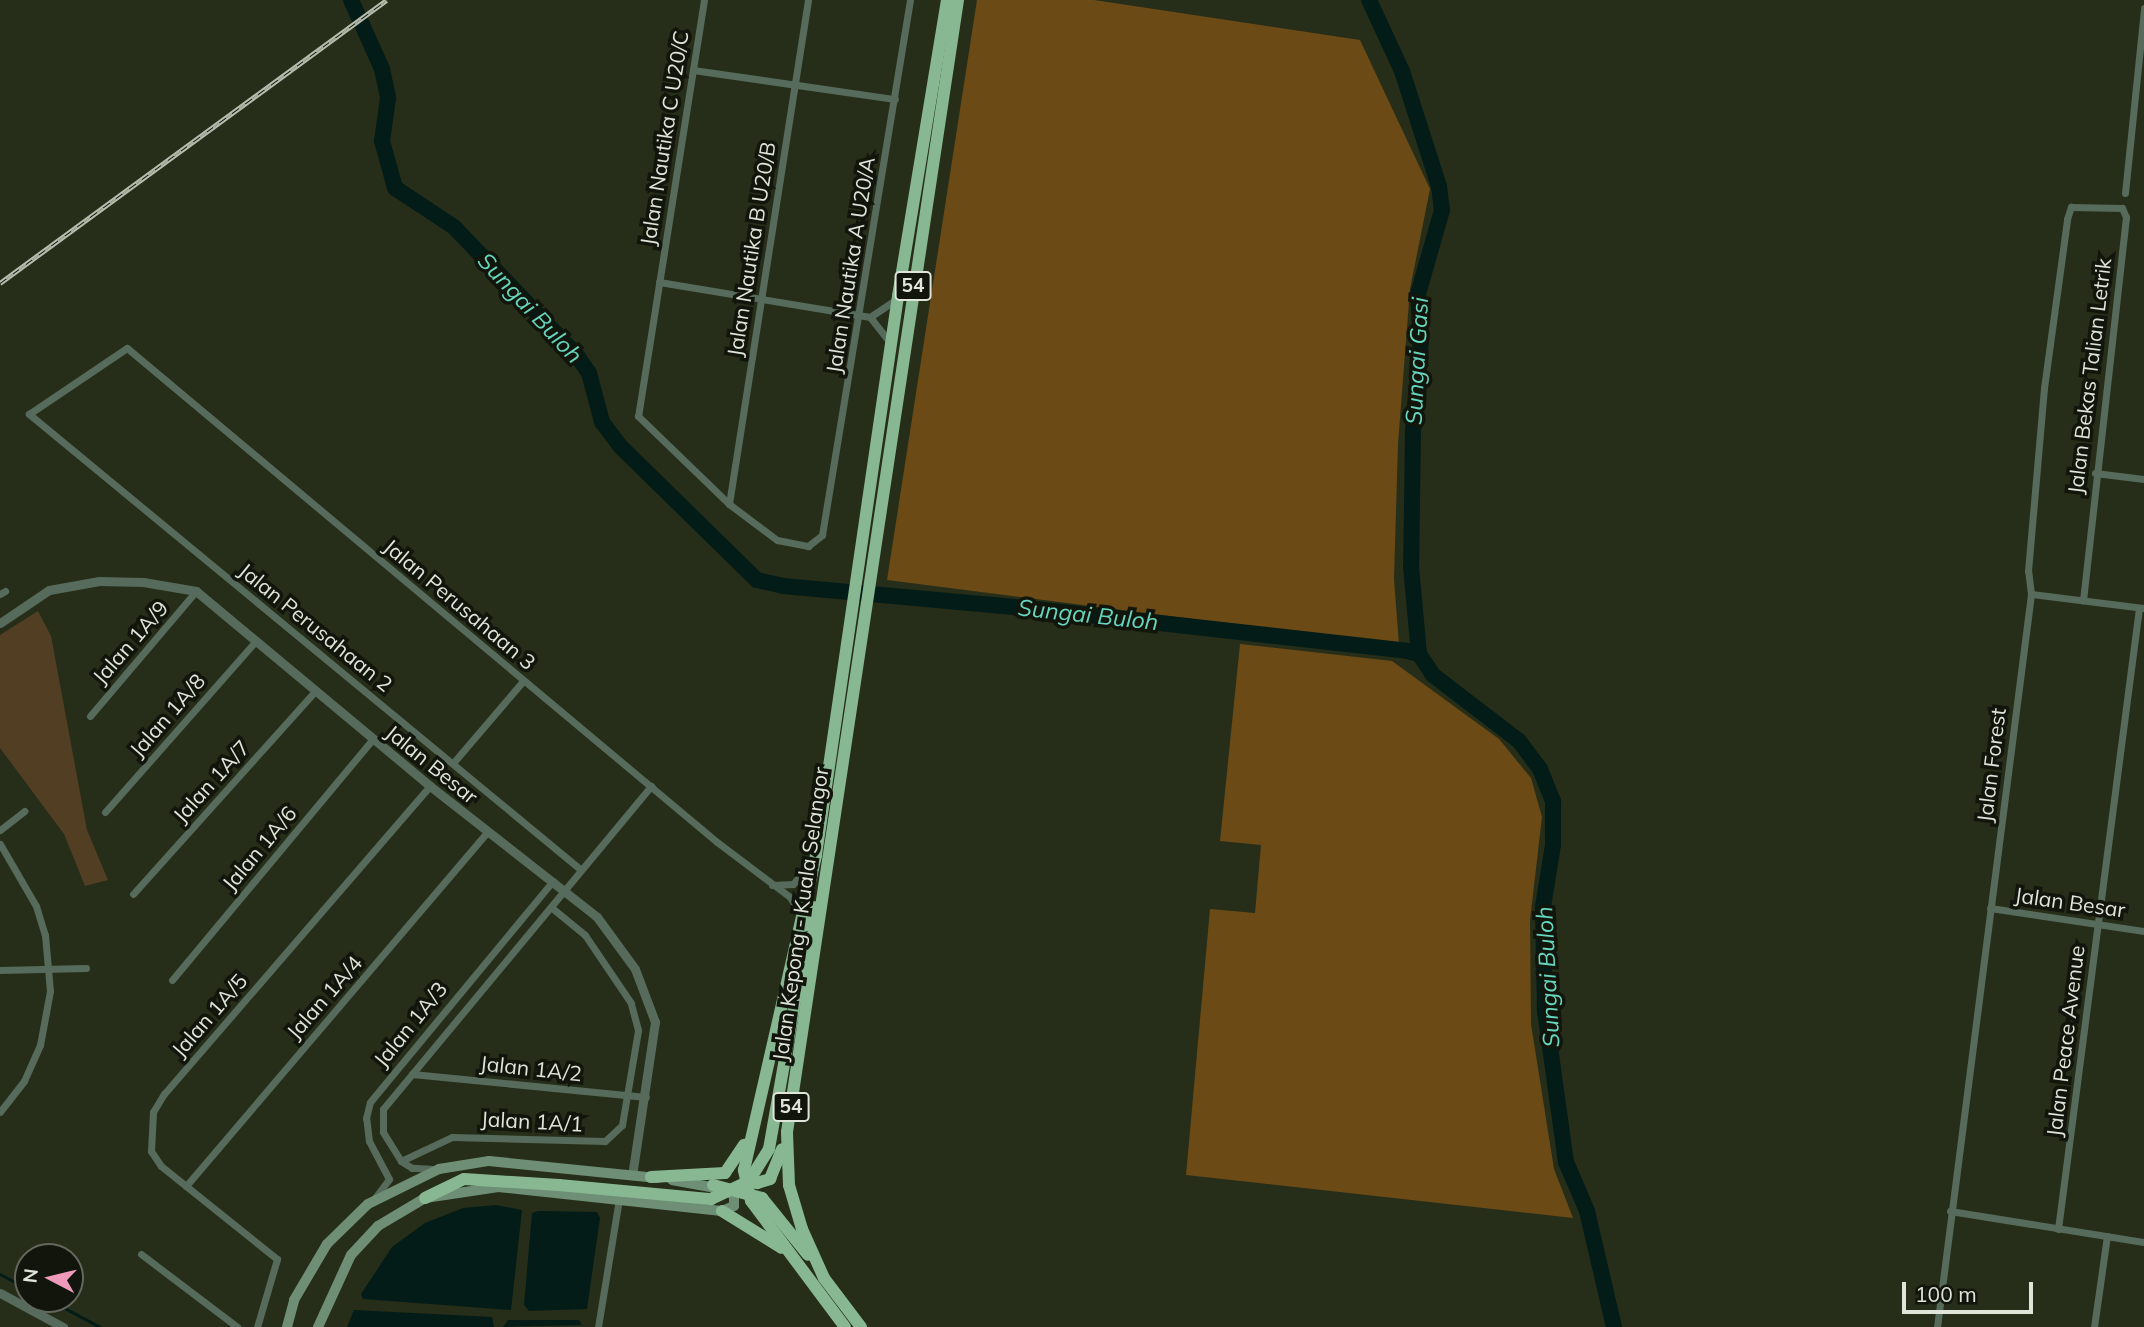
<!DOCTYPE html>
<html>
<head>
<meta charset="utf-8">
<style>
  body { margin:0 }
  #map { position:relative; width:2144px; height:1327px; overflow:hidden; background:#262e19; font-family:Mulish,sans-serif }
  div>[style] { position:absolute }
  [style*='--x'] { left:calc(var(--x)*1px); top:calc(var(--y)*1px); width:calc(var(--w)*1px); rotate:calc(var(--a)*1deg) }
  .green>* { inset:0; background:#523e22 }
  .forest>* { inset:0; background:#6b4a16 }
  .water>* { inset:0; background:#041c17 }
  .stream>* { height:2.5px; margin:-1.25px; padding:0 1.25px; transform-origin:1.25px; border-radius:1.25px; background:#041c17 }
  .river>* { height:16px; margin:-8px; padding:0 8px; transform-origin:8px; border-radius:8px; background:#041c17 }
  .minor>* { height:7px; margin:-3.5px; padding:0 3.5px; transform-origin:3.5px; border-radius:3.5px; background:#566b5b }
  .tertiary>* { height:9px; margin:-4.5px; padding:0 4.5px; transform-origin:4.5px; border-radius:4.5px; background:#566b5b }
  .secondary>* { height:10px; margin:-5px; padding:0 5px; transform-origin:5px; border-radius:5px; background:#6e8f75 }
  .trunk>* { height:12px; margin:-6px; padding:0 6px; transform-origin:6px; border-radius:6px; background:#88b892 }
  .rail>* { height:5px; margin-top:-2.5px; transform-origin:0; background:repeating-linear-gradient(90deg,#11150c 0 8px,#b8beaf 0 16px); box-sizing:border-box; border-block:2px solid #b8beaf }
  .trunk-bridge>* { height:12px; margin:-6px; padding:0 6px; transform-origin:6px; border-radius:6px; background:#88b892 }
  span { translate:-50% -50%; white-space:nowrap; text-align:center; line-height:1.15; -webkit-text-stroke:7px #11150c; paint-order:stroke }
  .shield-label span { padding:2px 5px; background:#11150c; border:2px solid; border-radius:5px; -webkit-text-stroke-width:0 }
  .shield-label { font-size:19px; color:#dfe5d8; font-weight:700 }
  .street-label { font-size:21px; color:#dfe5d8 }
  .water-label { font-size:23px; color:#66d7be; font-style:italic }
  .north { position:absolute; left:14px; top:1243px; width:70px; height:70px; box-sizing:border-box; background:#11150c; border:2px solid #63685e; border-radius:50%; rotate:277deg; font-size:19px; font-weight:700; line-height:28px; text-align:center; color:#dfe5d8 }
  .north::after { content:''; display:block; margin:auto; width:24px; height:32px; background:#ef9ab8; clip-path:polygon(50% 0,100% 100%,50% 72%,0 100%) }
  .scale { position:absolute; left:1902px; top:1282px; width:131px; height:32px; box-sizing:border-box; border:4px solid #dfe5d8; border-top:0; padding-left:9px; font-size:21px; line-height:24px; white-space:nowrap; color:#dfe5d8; -webkit-text-stroke:5px #11150c; paint-order:stroke }
</style>
</head>
<body>
<div id="map">
  <div class="green">
    <div style="clip-path:polygon(38px 611px,51px 636px,87px 830px,108px 880px,85px 886px,64px 834px,0 748px,0 635px)"></div>
  </div>
  <div class="forest">
    <div style="clip-path:polygon(977px 0,1094px 0,1360px 40px,1430px 189px,1410px 289px,1398px 444px,1394px 579px,1399px 645px,887px 580px)"></div>
    <div style="clip-path:polygon(1240px 644px,1392px 661px,1499px 739px,1531px 778px,1542px 817px,1530px 920px,1531px 1024px,1554px 1169px,1573px 1218px,1186px 1175px,1210px 909px,1255px 913px,1261px 845px,1220px 841px)"></div>
  </div>
  <div class="water">
    <div style="clip-path:polygon(496px 1205px,522px 1210px,511px 1310px,363px 1299px,361px 1294px,392px 1247px,425px 1223px,463px 1208px)"></div>
    <div style="clip-path:polygon(538px 1211px,597px 1212px,600px 1218px,587px 1309px,529px 1311px,524px 1305px,532px 1213px)"></div>
    <div style="clip-path:polygon(354px 1310px,492px 1317px,494px 1327px,347px 1327px)"></div>
    <div style="clip-path:polygon(508px 1320px,579px 1320px,582px 1325px,503px 1327px)"></div>
  </div>
  <div class="stream">
    <div style="--x:0;--y:1274;--w:32;--a:28"></div>
    <div style="--x:48;--y:1299;--w:59;--a:28.3"></div>
  </div>
  <div class="river">
    <div style="--x:351;--y:0;--w:76;--a:65.8"></div>
    <div style="--x:382;--y:69;--w:30;--a:78"></div>
    <div style="--x:388;--y:98;--w:43;--a:97.9"></div>
    <div style="--x:382;--y:141;--w:49;--a:74.5"></div>
    <div style="--x:395;--y:188;--w:71;--a:33.5"></div>
    <div style="--x:454;--y:227;--w:176;--a:46.2"></div>
    <div style="--x:576;--y:354;--w:23;--a:56"></div>
    <div style="--x:589;--y:373;--w:51;--a:75.1"></div>
    <div style="--x:602;--y:422;--w:31;--a:53"></div>
    <div style="--x:621;--y:447;--w:190;--a:44.4"></div>
    <div style="--x:757;--y:580;--w:27;--a:13"></div>
    <div style="--x:783;--y:586;--w:244;--a:5.2"></div>
    <div style="--x:1026;--y:608;--w:383;--a:6.4"></div>
    <div style="--x:1407;--y:651;--w:12;--a:14"></div>
    <div style="--x:1419;--y:654;--w:25;--a:56"></div>
    <div style="--x:1433;--y:675;--w:108;--a:37.5"></div>
    <div style="--x:1519;--y:741;--w:35;--a:53"></div>
    <div style="--x:1540;--y:769;--w:35;--a:68"></div>
    <div style="--x:1553;--y:801;--w:44;--a:90"></div>
    <div style="--x:1553;--y:845;--w:63;--a:99.2"></div>
    <div style="--x:1543;--y:907;--w:104;--a:88.9"></div>
    <div style="--x:1545;--y:1011;--w:152;--a:82.1"></div>
    <div style="--x:1566;--y:1162;--w:53;--a:66.8"></div>
    <div style="--x:1587;--y:1211;--w:119;--a:76.9"></div>
    <div style="--x:1369;--y:0;--w:78;--a:65.1"></div>
    <div style="--x:1402;--y:71;--w:121;--a:72.2"></div>
    <div style="--x:1439;--y:186;--w:24;--a:83"></div>
    <div style="--x:1442;--y:210;--w:87;--a:105.9"></div>
    <div style="--x:1418;--y:294;--w:46;--a:86.3"></div>
    <div style="--x:1421;--y:340;--w:92;--a:95"></div>
    <div style="--x:1413;--y:432;--w:135;--a:90.8"></div>
    <div style="--x:1411;--y:567;--w:87;--a:84.7"></div>
  </div>
  <div class="minor">
    <div style="--x:704;--y:0;--w:421;--a:99"></div>
    <div style="--x:638;--y:416;--w:127;--a:44"></div>
    <div style="--x:729;--y:504;--w:60;--a:36.9"></div>
    <div style="--x:777;--y:540;--w:32;--a:11"></div>
    <div style="--x:808;--y:546;--w:18;--a:-38"></div>
    <div style="--x:822;--y:535;--w:542;--a:-80.66"></div>
    <div style="--x:693;--y:70;--w:204;--a:8.2"></div>
    <div style="--x:2125;--y:193;--w:186;--a:-84.1"></div>
    <div style="--x:659;--y:282;--w:214;--a:9.4"></div>
    <div style="--x:870;--y:317;--w:30;--a:-34"></div>
    <div style="--x:870;--y:317;--w:31;--a:52"></div>
    <div style="--x:2095;--y:473;--w:49;--a:7"></div>
    <div style="--x:729;--y:504;--w:510;--a:-81.09"></div>
    <div style="--x:0;--y:594;--w:6;--a:-31"></div>
    <div style="--x:2031;--y:594;--w:114;--a:7.1"></div>
    <div style="--x:90;--y:716;--w:164;--a:-49.7"></div>
    <div style="--x:453;--y:763;--w:108;--a:-49.5"></div>
    <div style="--x:105;--y:812;--w:227;--a:-48.6"></div>
    <div style="--x:0;--y:830;--w:31;--a:-38"></div>
    <div style="--x:0;--y:844;--w:72;--a:59.9"></div>
    <div style="--x:36;--y:906;--w:30;--a:73"></div>
    <div style="--x:45;--y:935;--w:56;--a:84.9"></div>
    <div style="--x:50;--y:991;--w:55;--a:100.5"></div>
    <div style="--x:40;--y:1045;--w:39;--a:114"></div>
    <div style="--x:24;--y:1081;--w:39;--a:128"></div>
    <div style="--x:580;--y:869;--w:715;--a:-140.45"></div>
    <div style="--x:29;--y:414;--w:118;--a:-34"></div>
    <div style="--x:127;--y:348;--w:770;--a:39.94"></div>
    <div style="--x:717;--y:842;--w:91;--a:37"></div>
    <div style="--x:790;--y:897;--w:21;--a:59"></div>
    <div style="--x:772;--y:885;--w:21;--a:-3"></div>
    <div style="--x:793;--y:884;--w:26;--a:-50"></div>
    <div style="--x:133;--y:894;--w:271;--a:-48.1"></div>
    <div style="--x:1990;--y:908;--w:156;--a:8.5"></div>
    <div style="--x:0;--y:970;--w:86;--a:-1.3"></div>
    <div style="--x:172;--y:980;--w:314;--a:-50.2"></div>
    <div style="--x:412;--y:1074;--w:235;--a:5.6"></div>
    <div style="--x:401;--y:1161;--w:56;--a:-25.2"></div>
    <div style="--x:452;--y:1137;--w:153;--a:1.5"></div>
    <div style="--x:605;--y:1141;--w:23;--a:-43"></div>
    <div style="--x:622;--y:1125;--w:96;--a:-80.4"></div>
    <div style="--x:638;--y:1030;--w:28;--a:-105"></div>
    <div style="--x:631;--y:1003;--w:82;--a:-124.1"></div>
    <div style="--x:585;--y:935;--w:43;--a:-140.7"></div>
    <div style="--x:434;--y:1169;--w:22;--a:-177"></div>
    <div style="--x:412;--y:1168;--w:13;--a:-148"></div>
    <div style="--x:401;--y:1161;--w:34;--a:-122"></div>
    <div style="--x:383;--y:1132;--w:23;--a:-90"></div>
    <div style="--x:383;--y:1109;--w:420;--a:-50.3"></div>
    <div style="--x:186;--y:1186;--w:466;--a:-49.6"></div>
    <div style="--x:374;--y:1199;--w:25;--a:-53"></div>
    <div style="--x:389;--y:1179;--w:43;--a:-117.8"></div>
    <div style="--x:369;--y:1141;--w:23;--a:-97"></div>
    <div style="--x:366;--y:1118;--w:16;--a:-76"></div>
    <div style="--x:370;--y:1102;--w:287;--a:-50.4"></div>
    <div style="--x:1950;--y:1211;--w:196;--a:9.1"></div>
    <div style="--x:2058;--y:1229;--w:626;--a:-82.57"></div>
    <div style="--x:141;--y:1254;--w:121;--a:37.2"></div>
    <div style="--x:257;--y:1327;--w:71;--a:-73.6"></div>
    <div style="--x:277;--y:1259;--w:149;--a:-141.3"></div>
    <div style="--x:161;--y:1166;--w:18;--a:-124"></div>
    <div style="--x:151;--y:1151;--w:39;--a:-87"></div>
    <div style="--x:153;--y:1112;--w:21;--a:-59"></div>
    <div style="--x:164;--y:1094;--w:407;--a:-49.2"></div>
    <div style="--x:598;--y:1327;--w:130;--a:-80.7"></div>
    <div style="--x:1937;--y:1327;--w:739;--a:-82.69"></div>
    <div style="--x:2031;--y:594;--w:23;--a:-97"></div>
    <div style="--x:2028;--y:571;--w:184;--a:-85"></div>
    <div style="--x:2044;--y:388;--w:171;--a:-82.2"></div>
    <div style="--x:2067;--y:219;--w:13;--a:-72"></div>
    <div style="--x:2071;--y:207;--w:51;--a:1.1"></div>
    <div style="--x:2122;--y:208;--w:10;--a:66"></div>
    <div style="--x:2126;--y:217;--w:386;--a:96.4"></div>
    <div style="--x:2094;--y:1327;--w:92;--a:-81.9"></div>
  </div>
  <div class="tertiary">
    <div style="--x:0;--y:623;--w:59;--a:-34"></div>
    <div style="--x:49;--y:590;--w:51;--a:-10.2"></div>
    <div style="--x:99;--y:581;--w:44;--a:1.3"></div>
    <div style="--x:143;--y:582;--w:54;--a:9.6"></div>
    <div style="--x:196;--y:591;--w:305;--a:39.8"></div>
    <div style="--x:430;--y:786;--w:212;--a:38.1"></div>
    <div style="--x:597;--y:917;--w:64;--a:53.8"></div>
    <div style="--x:635;--y:969;--w:57;--a:69.3"></div>
    <div style="--x:655;--y:1022;--w:155;--a:98.5"></div>
    <div style="--x:0;--y:1293;--w:72;--a:28.4"></div>
  </div>
  <div class="secondary">
    <div style="--x:287;--y:1327;--w:28;--a:-75"></div>
    <div style="--x:294;--y:1300;--w:65;--a:-59.5"></div>
    <div style="--x:327;--y:1244;--w:57;--a:-44.3"></div>
    <div style="--x:368;--y:1204;--w:79;--a:-26.2"></div>
    <div style="--x:439;--y:1169;--w:51;--a:-9.1"></div>
    <div style="--x:489;--y:1161;--w:169;--a:5.8"></div>
    <div style="--x:318;--y:1327;--w:79;--a:-65.4"></div>
    <div style="--x:351;--y:1255;--w:40;--a:-47"></div>
    <div style="--x:378;--y:1226;--w:55;--a:-30.8"></div>
    <div style="--x:425;--y:1198;--w:74;--a:-8.6"></div>
    <div style="--x:498;--y:1187;--w:225;--a:6.1"></div>
    <div style="--x:722;--y:1211;--w:13;--a:-23"></div>
    <div style="--x:734;--y:1206;--w:10;--a:-90"></div>
    <div style="--x:734;--y:1196;--w:9;--a:-139"></div>
    <div style="--x:727;--y:1190;--w:56;--a:-169.7"></div>
  </div>
  <div class="trunk">
    <div style="--x:803;--y:957;--w:51;--a:-77.6"></div>
    <div style="--x:746;--y:1172;--w:16;--a:45"></div>
    <div style="--x:757;--y:1183;--w:14;--a:-17"></div>
    <div style="--x:770;--y:1179;--w:32;--a:-68"></div>
    <div style="--x:651;--y:1177;--w:74;--a:-3.1"></div>
    <div style="--x:725;--y:1173;--w:34;--a:-56"></div>
    <div style="--x:713;--y:1185;--w:51;--a:14.9"></div>
    <div style="--x:762;--y:1198;--w:73;--a:51.1"></div>
    <div style="--x:425;--y:1198;--w:43;--a:-26"></div>
    <div style="--x:464;--y:1179;--w:95;--a:3.6"></div>
    <div style="--x:722;--y:1211;--w:70;--a:31.7"></div>
    <div style="--x:845;--y:1327;--w:157;--a:-126.7"></div>
    <div style="--x:751;--y:1201;--w:32;--a:-103"></div>
    <div style="--x:744;--y:1170;--w:323;--a:-77.1"></div>
    <div style="--x:816;--y:855;--w:565;--a:-81.65"></div>
    <div style="--x:898;--y:296;--w:300;--a:-80.6"></div>
    <div style="--x:861;--y:1327;--w:61;--a:-127.1"></div>
    <div style="--x:824;--y:1278;--w:54;--a:-114.2"></div>
    <div style="--x:802;--y:1229;--w:46;--a:-106.5"></div>
    <div style="--x:789;--y:1185;--w:53;--a:-92.2"></div>
    <div style="--x:787;--y:1132;--w:1145;--a:-81.41"></div>
  </div>
  <div class="rail">
    <div style="--x:0;--y:283;--w:479;--a:-36.2"></div>
  </div>
  <div class="trunk-bridge">
    <div style="--x:559;--y:1185;--w:153;--a:5.3"></div>
    <div style="--x:711;--y:1199;--w:42;--a:-25.3"></div>
    <div style="--x:749;--y:1181;--w:38;--a:-58"></div>
    <div style="--x:769;--y:1149;--w:195;--a:-80"></div>
  </div>
  <div class="shield-label">
    <span style="left:913px;top:286px">54</span>
    <span style="left:791px;top:1107px">54</span>
  </div>
  <div class="street-label">
    <span style="left:664px;top:138px;rotate:-81deg">Jalan Nautika C U20/C</span>
    <span style="left:751px;top:249px;rotate:-81deg">Jalan Nautika B U20/B</span>
    <span style="left:850px;top:265px;rotate:-81deg">Jalan Nautika A U20/A</span>
    <span style="left:2089px;top:376px;rotate:-83deg">Jalan Bekas Talian Letrik</span>
    <span style="left:460px;top:604px;rotate:40deg">Jalan Perusahaan 3</span>
    <span style="left:316px;top:627px;rotate:39deg">Jalan Perusahaan 2</span>
    <span style="left:130px;top:642px;rotate:-49deg">Jalan 1A/9</span>
    <span style="left:167px;top:715px;rotate:-49deg">Jalan 1A/8</span>
    <span style="left:432px;top:764px;rotate:39deg">Jalan Besar</span>
    <span style="left:1991px;top:765px;rotate:-83deg">Jalan Forest</span>
    <span style="left:211px;top:781px;rotate:-48deg">Jalan 1A/7</span>
    <span style="left:259px;top:848px;rotate:-50deg">Jalan 1A/6</span>
    <span style="left:2070px;top:902px;rotate:8deg">Jalan Besar</span>
    <span style="left:800px;top:914px;rotate:-82deg">Jalan Kepong - Kuala Selangor</span>
    <span style="left:324px;top:997px;rotate:-49deg">Jalan 1A/4</span>
    <span style="left:209px;top:1015px;rotate:-49deg">Jalan 1A/5</span>
    <span style="left:410px;top:1024px;rotate:-51deg">Jalan 1A/3</span>
    <span style="left:2065px;top:1041px;rotate:-83deg">Jalan Peace Avenue</span>
    <span style="left:531px;top:1068px;rotate:6deg">Jalan 1A/2</span>
    <span style="left:532px;top:1121px;rotate:3deg">Jalan 1A/1</span>
  </div>
  <div class="water-label">
    <span style="left:530px;top:308px;rotate:47deg">Sungai Buloh</span>
    <span style="left:1417px;top:361px;rotate:-87deg">Sungai Gasi</span>
    <span style="left:1088px;top:615px;rotate:6deg">Sungai Buloh</span>
    <span style="left:1548px;top:977px;rotate:-93deg">Sungai Buloh</span>
  </div>
  <div class="north">N</div>
  <div class="scale">100 m</div>
</div>
</body>
</html>
